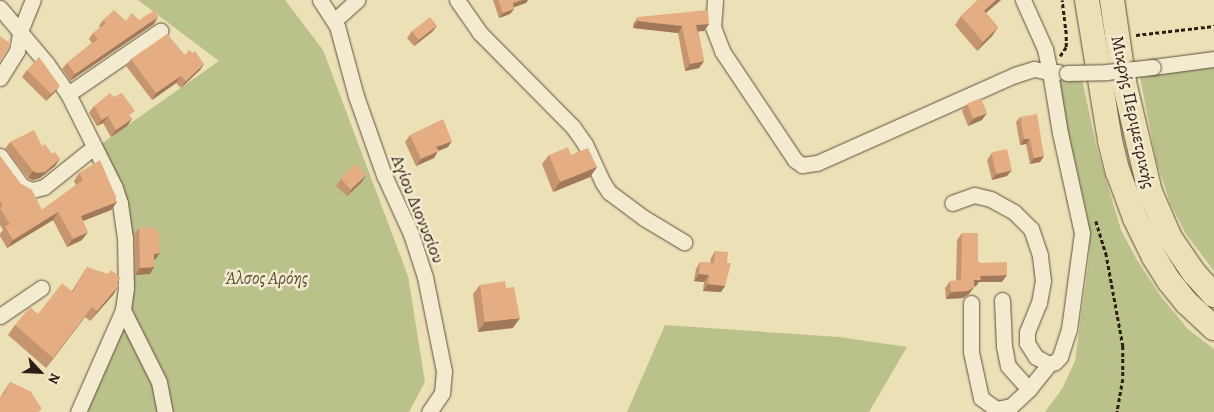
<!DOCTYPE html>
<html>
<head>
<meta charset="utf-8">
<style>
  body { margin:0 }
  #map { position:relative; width:1214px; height:412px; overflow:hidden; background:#ece0b6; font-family:Alegreya,serif }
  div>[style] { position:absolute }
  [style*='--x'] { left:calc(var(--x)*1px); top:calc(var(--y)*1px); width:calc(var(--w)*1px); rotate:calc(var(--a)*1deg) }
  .green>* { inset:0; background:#bbc18b }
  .path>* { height:2.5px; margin-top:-1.25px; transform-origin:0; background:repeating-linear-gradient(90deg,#2f1d15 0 4px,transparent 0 6.5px) }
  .roads { filter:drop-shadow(0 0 1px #5e4e3d) drop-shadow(0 0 1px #5e4e3d) }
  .street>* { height:15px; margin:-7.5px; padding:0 7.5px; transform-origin:7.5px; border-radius:7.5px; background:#f3ebd0 }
  .primary>* { height:24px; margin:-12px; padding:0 12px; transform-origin:12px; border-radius:12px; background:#ece0b6 }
  .bridges { filter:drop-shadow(0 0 1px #5e4e3d) drop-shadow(0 0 1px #5e4e3d) }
  .street-bridge>* { height:15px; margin:-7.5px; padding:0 7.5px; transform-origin:7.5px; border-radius:7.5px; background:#f3ebd0 }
  .wall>* { inset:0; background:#c59570 }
  .shaded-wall>* { inset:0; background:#a0795b }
  .building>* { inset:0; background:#e5ad82; transform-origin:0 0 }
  span { translate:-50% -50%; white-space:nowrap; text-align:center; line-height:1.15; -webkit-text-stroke:5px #f3ebd0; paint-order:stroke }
  .street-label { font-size:18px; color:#2f1d15 }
  .park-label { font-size:18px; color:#594e38; font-style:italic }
  .north { position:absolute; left:15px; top:347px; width:50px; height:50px; -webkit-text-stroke:4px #f3ebd0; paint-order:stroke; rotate:115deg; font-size:14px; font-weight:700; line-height:20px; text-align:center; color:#2f1d15 }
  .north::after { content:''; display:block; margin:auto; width:18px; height:22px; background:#2f1d15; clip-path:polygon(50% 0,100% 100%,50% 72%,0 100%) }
</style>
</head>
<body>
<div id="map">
  <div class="green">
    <div style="clip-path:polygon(138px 0,285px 0,323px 50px,408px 276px,425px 382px,409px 412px,83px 412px,133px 291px,101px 144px,219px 61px)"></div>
    <div style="clip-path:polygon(1214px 67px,1214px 271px,1186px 234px,1170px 203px,1156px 160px,1140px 77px)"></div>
    <div style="clip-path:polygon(1082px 79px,1097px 149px,1121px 230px,1137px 260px,1162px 298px,1188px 329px,1214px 349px,1214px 412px,1045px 412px,1062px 389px,1075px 361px,1089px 258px,1090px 236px,1087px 215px,1057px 82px)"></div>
    <div style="clip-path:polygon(665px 325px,839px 337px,907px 347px,869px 412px,627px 412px)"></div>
  </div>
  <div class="path">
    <div style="--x:1136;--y:35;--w:79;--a:-6.6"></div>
    <div style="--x:1060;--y:56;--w:11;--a:-56"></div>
    <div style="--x:1066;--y:47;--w:13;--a:-90"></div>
    <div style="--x:1066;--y:34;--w:34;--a:-97"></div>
    <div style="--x:1096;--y:221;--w:34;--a:73"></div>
    <div style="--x:1106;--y:253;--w:95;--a:79.6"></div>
    <div style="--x:1123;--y:346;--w:33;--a:90"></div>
    <div style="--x:1123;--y:379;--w:34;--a:100"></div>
  </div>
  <div class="roads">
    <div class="street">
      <div style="--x:320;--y:0;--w:31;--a:57"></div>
      <div style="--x:337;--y:26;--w:73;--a:74.8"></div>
      <div style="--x:356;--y:96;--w:84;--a:70.5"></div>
      <div style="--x:384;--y:175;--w:65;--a:65.4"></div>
      <div style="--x:411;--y:234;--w:45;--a:72"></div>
      <div style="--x:425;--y:277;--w:96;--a:78.6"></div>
      <div style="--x:444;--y:371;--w:22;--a:95"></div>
      <div style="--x:442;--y:393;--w:23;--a:124"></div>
      <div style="--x:457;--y:0;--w:39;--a:55"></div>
      <div style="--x:479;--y:32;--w:134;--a:45.3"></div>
      <div style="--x:573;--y:127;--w:21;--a:55"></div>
      <div style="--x:585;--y:144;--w:43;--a:65.2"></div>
      <div style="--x:603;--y:183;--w:11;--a:56"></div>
      <div style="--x:609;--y:192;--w:44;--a:36.6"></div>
      <div style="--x:644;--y:218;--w:47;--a:31"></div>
      <div style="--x:715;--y:0;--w:27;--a:94"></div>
      <div style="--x:713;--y:27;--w:26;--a:69"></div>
      <div style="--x:722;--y:51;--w:131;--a:56.2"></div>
      <div style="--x:795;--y:160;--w:9;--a:36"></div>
      <div style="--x:802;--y:165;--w:15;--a:-8"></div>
      <div style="--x:817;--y:163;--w:217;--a:-24"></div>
      <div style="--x:1015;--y:75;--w:20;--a:-18"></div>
      <div style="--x:1034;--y:69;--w:16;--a:11"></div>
      <div style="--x:1050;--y:72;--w:62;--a:80.7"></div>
      <div style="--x:1060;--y:133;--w:102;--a:77.6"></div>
      <div style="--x:1082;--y:233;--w:97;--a:97.7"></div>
      <div style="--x:1069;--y:329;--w:29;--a:108"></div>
      <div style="--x:1060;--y:357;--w:7;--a:135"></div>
      <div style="--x:1055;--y:362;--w:6;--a:162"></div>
      <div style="--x:1049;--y:364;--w:15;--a:-152"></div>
      <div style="--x:1036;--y:357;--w:17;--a:-123"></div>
      <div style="--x:1027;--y:343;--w:11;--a:-90"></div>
      <div style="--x:1027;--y:332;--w:31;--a:-68"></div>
      <div style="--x:1039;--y:303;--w:22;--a:-80"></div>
      <div style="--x:1043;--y:281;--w:26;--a:-97"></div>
      <div style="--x:1040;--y:255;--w:28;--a:-109"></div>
      <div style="--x:1031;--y:229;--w:24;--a:-135"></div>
      <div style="--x:1014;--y:212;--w:26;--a:-151"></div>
      <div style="--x:991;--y:199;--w:17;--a:-167"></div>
      <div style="--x:974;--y:195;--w:23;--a:160"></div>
      <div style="--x:1023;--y:0;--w:54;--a:65.8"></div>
      <div style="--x:1045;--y:49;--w:24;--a:78"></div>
      <div style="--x:1050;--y:72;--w:8;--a:0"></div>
      <div style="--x:0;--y:8;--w:73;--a:50"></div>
      <div style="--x:47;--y:64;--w:37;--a:55"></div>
      <div style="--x:68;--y:94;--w:105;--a:63.4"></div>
      <div style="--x:115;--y:188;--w:16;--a:72"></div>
      <div style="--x:120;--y:203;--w:34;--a:82"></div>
      <div style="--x:125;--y:237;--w:51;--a:88.9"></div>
      <div style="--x:126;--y:288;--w:22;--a:98"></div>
      <div style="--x:123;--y:310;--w:80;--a:63.4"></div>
      <div style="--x:159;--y:382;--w:31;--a:79"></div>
      <div style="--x:335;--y:20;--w:30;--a:-42"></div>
      <div style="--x:1153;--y:67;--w:62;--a:-7.5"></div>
      <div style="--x:0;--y:78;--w:32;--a:-58"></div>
      <div style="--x:17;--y:51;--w:22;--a:-80"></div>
      <div style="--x:21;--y:29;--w:31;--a:-68"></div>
      <div style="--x:68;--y:94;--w:112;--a:-34.4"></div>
      <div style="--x:0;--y:156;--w:37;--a:54"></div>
      <div style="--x:22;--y:186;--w:11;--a:22"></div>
      <div style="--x:32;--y:190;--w:12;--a:-14"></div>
      <div style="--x:44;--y:187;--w:64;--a:-38.7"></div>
      <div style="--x:1002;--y:300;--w:46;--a:87.5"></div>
      <div style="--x:1004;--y:346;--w:20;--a:79"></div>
      <div style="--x:1008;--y:366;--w:31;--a:48"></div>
      <div style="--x:1029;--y:389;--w:32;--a:-51"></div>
      <div style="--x:971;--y:303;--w:49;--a:90"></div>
      <div style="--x:971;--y:352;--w:47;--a:77.7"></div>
      <div style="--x:981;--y:398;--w:19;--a:36"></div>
      <div style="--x:996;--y:409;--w:15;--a:-11"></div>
      <div style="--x:1011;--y:406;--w:25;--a:-43"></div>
      <div style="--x:0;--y:316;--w:50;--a:-34.3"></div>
      <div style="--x:78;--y:412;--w:111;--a:-66.2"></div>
    </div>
    <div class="primary">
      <div style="--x:1087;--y:0;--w:143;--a:80.7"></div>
      <div style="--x:1110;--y:141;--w:32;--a:76"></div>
      <div style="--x:1118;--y:172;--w:49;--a:69.7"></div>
      <div style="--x:1135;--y:218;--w:43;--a:64"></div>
      <div style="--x:1154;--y:257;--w:28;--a:58"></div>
      <div style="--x:1169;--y:281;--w:28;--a:51"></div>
      <div style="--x:1187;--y:303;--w:37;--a:43"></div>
      <div style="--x:1112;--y:0;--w:83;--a:81.7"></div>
      <div style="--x:1124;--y:82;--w:113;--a:76.7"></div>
      <div style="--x:1150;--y:192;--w:50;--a:66.5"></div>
      <div style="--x:1170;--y:238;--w:42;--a:55.6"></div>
      <div style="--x:1194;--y:273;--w:30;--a:48"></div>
    </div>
  </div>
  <div class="bridges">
    <div class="street-bridge">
      <div style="--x:1067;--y:73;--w:39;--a:-1"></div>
      <div style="--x:1106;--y:72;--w:47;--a:-6.1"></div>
    </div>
  </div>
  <div class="wall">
    <div style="clip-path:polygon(493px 0,528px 0,526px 3px,514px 7px,514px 9px,510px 14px,499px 18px)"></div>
    <div style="clip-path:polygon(978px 0,1001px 0,986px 13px,998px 27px,992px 36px,977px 51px,955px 25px,961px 16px)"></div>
    <div style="clip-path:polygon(638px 17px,709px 24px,704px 31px,698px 31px,704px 61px,699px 68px,685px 71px,678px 33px,633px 28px,633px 24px)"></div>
    <div style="clip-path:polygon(103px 20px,126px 21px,139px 20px,154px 24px,70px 81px,62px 69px,67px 63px,92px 43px,89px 39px,93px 33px,100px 28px,99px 26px)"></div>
    <div style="clip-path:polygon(437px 26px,432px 32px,414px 46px,407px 38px,412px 31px)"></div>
    <div style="clip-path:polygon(185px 55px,204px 64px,200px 70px,181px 88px,176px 83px,152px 100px,126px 66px,131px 59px)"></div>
    <div style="clip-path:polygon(27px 70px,55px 92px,46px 101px,22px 77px)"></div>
    <div style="clip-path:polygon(967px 104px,982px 120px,968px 126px,962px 111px)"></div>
    <div style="clip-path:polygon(94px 106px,131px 117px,132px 119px,127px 126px,111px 137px,103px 123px,97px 126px,89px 113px)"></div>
    <div style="clip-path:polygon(1020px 117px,1044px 156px,1040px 162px,1030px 164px,1026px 144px,1020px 145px,1016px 122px)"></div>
    <div style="clip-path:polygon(410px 135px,448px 147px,438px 151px,434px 158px,416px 166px,405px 142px)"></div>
    <div style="clip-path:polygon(10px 142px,42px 146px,55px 166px,40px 178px,33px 180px,28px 178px,5px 149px)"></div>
    <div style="clip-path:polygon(992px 153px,1007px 176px,992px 180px,987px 160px)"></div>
    <div style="clip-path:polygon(549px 155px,571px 155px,597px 167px,590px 177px,553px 192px,542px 164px)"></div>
    <div style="clip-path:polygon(0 156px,20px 183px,42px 210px,76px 185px,74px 181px,79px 173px,116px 197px,115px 199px,117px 202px,111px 210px,83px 221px,82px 240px,67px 247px,53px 220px,7px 248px,0 236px,0 234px,3px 230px,0 225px)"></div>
    <div style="clip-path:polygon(341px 179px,362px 182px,347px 196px,336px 186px)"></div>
    <div style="clip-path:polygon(139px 228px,155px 260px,154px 260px,154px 267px,150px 274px,135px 275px,134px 235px)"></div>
    <div style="clip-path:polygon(962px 233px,978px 261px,1002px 282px,979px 282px,976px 286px,974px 287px,969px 294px,963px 298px,946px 299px,945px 288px,950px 281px,956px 281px,957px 240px)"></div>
    <div style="clip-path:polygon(715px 251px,725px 286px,721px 292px,703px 291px,704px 282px,694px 281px,696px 269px,700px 262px,710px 263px,711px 258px)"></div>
    <div style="clip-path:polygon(87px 267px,117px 283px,113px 295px,90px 321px,85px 317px,46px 368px,8px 335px,15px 325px,38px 314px,72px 291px)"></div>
    <div style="clip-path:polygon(480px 285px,506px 288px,513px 328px,478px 332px,473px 294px)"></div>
    <div style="clip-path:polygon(10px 382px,31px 392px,1px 396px)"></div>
  </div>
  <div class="shaded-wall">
    <div style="clip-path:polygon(522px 0,528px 0,526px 3px,509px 9px,513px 3px)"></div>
    <div style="clip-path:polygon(996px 0,1001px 0,978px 19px,984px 11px)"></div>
    <div style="clip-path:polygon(514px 9px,510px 14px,499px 18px,503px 13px)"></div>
    <div style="clip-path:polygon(158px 17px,154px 24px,70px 81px,75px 74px)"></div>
    <div style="clip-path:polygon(638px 21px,682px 26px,678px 33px,633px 28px)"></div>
    <div style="clip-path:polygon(709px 24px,704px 31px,692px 32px,696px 25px)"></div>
    <div style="clip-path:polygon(437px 26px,432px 32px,414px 46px,419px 40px)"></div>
    <div style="clip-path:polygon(998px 27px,992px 36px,977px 51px,983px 42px)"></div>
    <div style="clip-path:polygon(704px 61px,699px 68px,685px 71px,690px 64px)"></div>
    <div style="clip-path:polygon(204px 64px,200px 70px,181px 88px,186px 81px)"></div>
    <div style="clip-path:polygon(181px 76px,176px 83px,152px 100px,156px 93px)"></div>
    <div style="clip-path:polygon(60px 86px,55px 92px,46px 101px,51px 94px)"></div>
    <div style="clip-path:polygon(987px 113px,982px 120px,968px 126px,973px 119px)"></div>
    <div style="clip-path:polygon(108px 116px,103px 123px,97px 126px,102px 120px)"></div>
    <div style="clip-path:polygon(132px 119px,127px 126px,111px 137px,116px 130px)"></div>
    <div style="clip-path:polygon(1024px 139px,1030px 139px,1026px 144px,1020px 145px)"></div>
    <div style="clip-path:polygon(452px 141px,448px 147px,438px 151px,434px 158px,416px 166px,421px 159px,436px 147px)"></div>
    <div style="clip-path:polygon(1044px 156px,1040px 162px,1030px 164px,1034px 158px)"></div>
    <div style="clip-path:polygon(60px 159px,55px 166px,40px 178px,33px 180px,28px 178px,33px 171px)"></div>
    <div style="clip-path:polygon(597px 167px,590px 177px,553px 192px,560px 182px)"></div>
    <div style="clip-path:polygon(1012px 170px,1007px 176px,992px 180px,997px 173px)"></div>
    <div style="clip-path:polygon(366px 175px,362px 182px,347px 196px,352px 189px)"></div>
    <div style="clip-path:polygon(116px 197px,112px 203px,117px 202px,111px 210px,75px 224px,81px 216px)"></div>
    <div style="clip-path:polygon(58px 212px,53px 220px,7px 248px,13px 240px)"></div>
    <div style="clip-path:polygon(88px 232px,82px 240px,67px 247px,73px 239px)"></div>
    <div style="clip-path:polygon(160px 253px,155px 260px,149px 260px,154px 254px)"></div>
    <div style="clip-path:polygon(154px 267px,150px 274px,135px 275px,140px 268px)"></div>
    <div style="clip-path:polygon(699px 274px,709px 275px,704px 282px,694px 281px)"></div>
    <div style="clip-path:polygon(1007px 275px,1002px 282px,979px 282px,976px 286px,969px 287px,974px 280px,980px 276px)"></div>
    <div style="clip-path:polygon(708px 284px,725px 286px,721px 292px,703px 291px)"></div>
    <div style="clip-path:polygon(119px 285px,113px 295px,90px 321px,97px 311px)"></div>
    <div style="clip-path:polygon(974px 287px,969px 294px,963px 298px,946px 299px,951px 292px)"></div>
    <div style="clip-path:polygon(92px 307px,85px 317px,46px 368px,53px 358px)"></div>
    <div style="clip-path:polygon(520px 318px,513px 328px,478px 332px,485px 322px)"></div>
  </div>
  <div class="building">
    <div style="clip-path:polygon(498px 0,522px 0,513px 3px,514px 9px,503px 13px)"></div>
    <div style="clip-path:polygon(978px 0,996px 0,984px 11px,998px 27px,983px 42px,961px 16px)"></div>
    <div style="clip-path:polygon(114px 10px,126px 21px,132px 13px,139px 20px,155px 10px,158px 17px,75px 74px,67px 63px,98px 39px,93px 33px,106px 23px,103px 20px)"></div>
    <div style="clip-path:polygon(708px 10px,709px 24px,696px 25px,704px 61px,690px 64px,682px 26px,638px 21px,638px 17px)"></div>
    <div style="left:430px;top:17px;width:11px;height:23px;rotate:52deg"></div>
    <div style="clip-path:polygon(167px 34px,185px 55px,189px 50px,193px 53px,195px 51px,204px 64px,186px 81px,181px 76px,156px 93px,131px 59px)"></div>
    <div style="clip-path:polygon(0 36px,11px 44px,0 61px)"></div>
    <div style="clip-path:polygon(39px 57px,60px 86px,51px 94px,27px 70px)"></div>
    <div style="clip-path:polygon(110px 93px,114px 97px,122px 93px,135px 111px,129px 115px,132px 119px,116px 130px,108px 116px,102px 120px,94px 106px)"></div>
    <div style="left:981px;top:98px;width:16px;height:15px;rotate:68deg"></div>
    <div style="clip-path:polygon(1037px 114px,1044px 156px,1034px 158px,1030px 139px,1024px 139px,1020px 117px)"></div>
    <div style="clip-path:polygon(443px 119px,452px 141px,436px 147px,439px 151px,421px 159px,410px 135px)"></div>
    <div style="clip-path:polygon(34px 130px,42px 146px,45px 144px,52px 154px,55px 152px,60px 159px,45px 172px,37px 173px,33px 171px,10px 142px)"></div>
    <div style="clip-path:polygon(568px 147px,571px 155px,588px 148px,597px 167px,560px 182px,549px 155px)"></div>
    <div style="left:1007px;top:149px;width:22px;height:16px;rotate:77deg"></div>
    <div style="clip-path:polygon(0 156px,20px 183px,32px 190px,42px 210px,83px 180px,79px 173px,100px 160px,116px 197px,115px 198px,117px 202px,81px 216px,88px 232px,73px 239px,58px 212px,13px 240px,5px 226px,10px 224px,0 208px,3px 206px,0 201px)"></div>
    <div style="left:356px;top:164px;width:15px;height:21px;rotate:48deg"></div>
    <div style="clip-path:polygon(154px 227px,159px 235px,160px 253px,154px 254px,154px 267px,140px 268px,139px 228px)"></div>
    <div style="clip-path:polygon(962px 233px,978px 233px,978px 261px,980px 263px,1007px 262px,1007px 275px,980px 276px,981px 280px,974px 280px,974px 287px,968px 291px,951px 292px,950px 281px,961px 280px)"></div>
    <div style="clip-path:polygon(715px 251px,728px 252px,727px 263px,731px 263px,725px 286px,708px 284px,709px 275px,699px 274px,700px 262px,714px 263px)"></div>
    <div style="clip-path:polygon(87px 267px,108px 274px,111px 270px,121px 278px,117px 282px,119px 285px,97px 311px,92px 307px,53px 358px,15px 325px,30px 307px,38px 314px,62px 283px,73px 292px)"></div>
    <div style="clip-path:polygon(505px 281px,506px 288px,514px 287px,520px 318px,485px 322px,480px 285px)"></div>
    <div style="clip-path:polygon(10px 382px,31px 392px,42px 409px,38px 412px,0 412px,0 397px,4px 394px)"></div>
  </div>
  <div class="street-label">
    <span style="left:1133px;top:112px;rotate:78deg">Μικρής Περιμετρικής</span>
    <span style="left:418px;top:209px;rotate:68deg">Αγίου Διονυσίου</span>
  </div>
  <div class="park-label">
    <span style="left:266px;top:278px">Άλσος Αρόης</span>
  </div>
  <div class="north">N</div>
</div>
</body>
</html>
